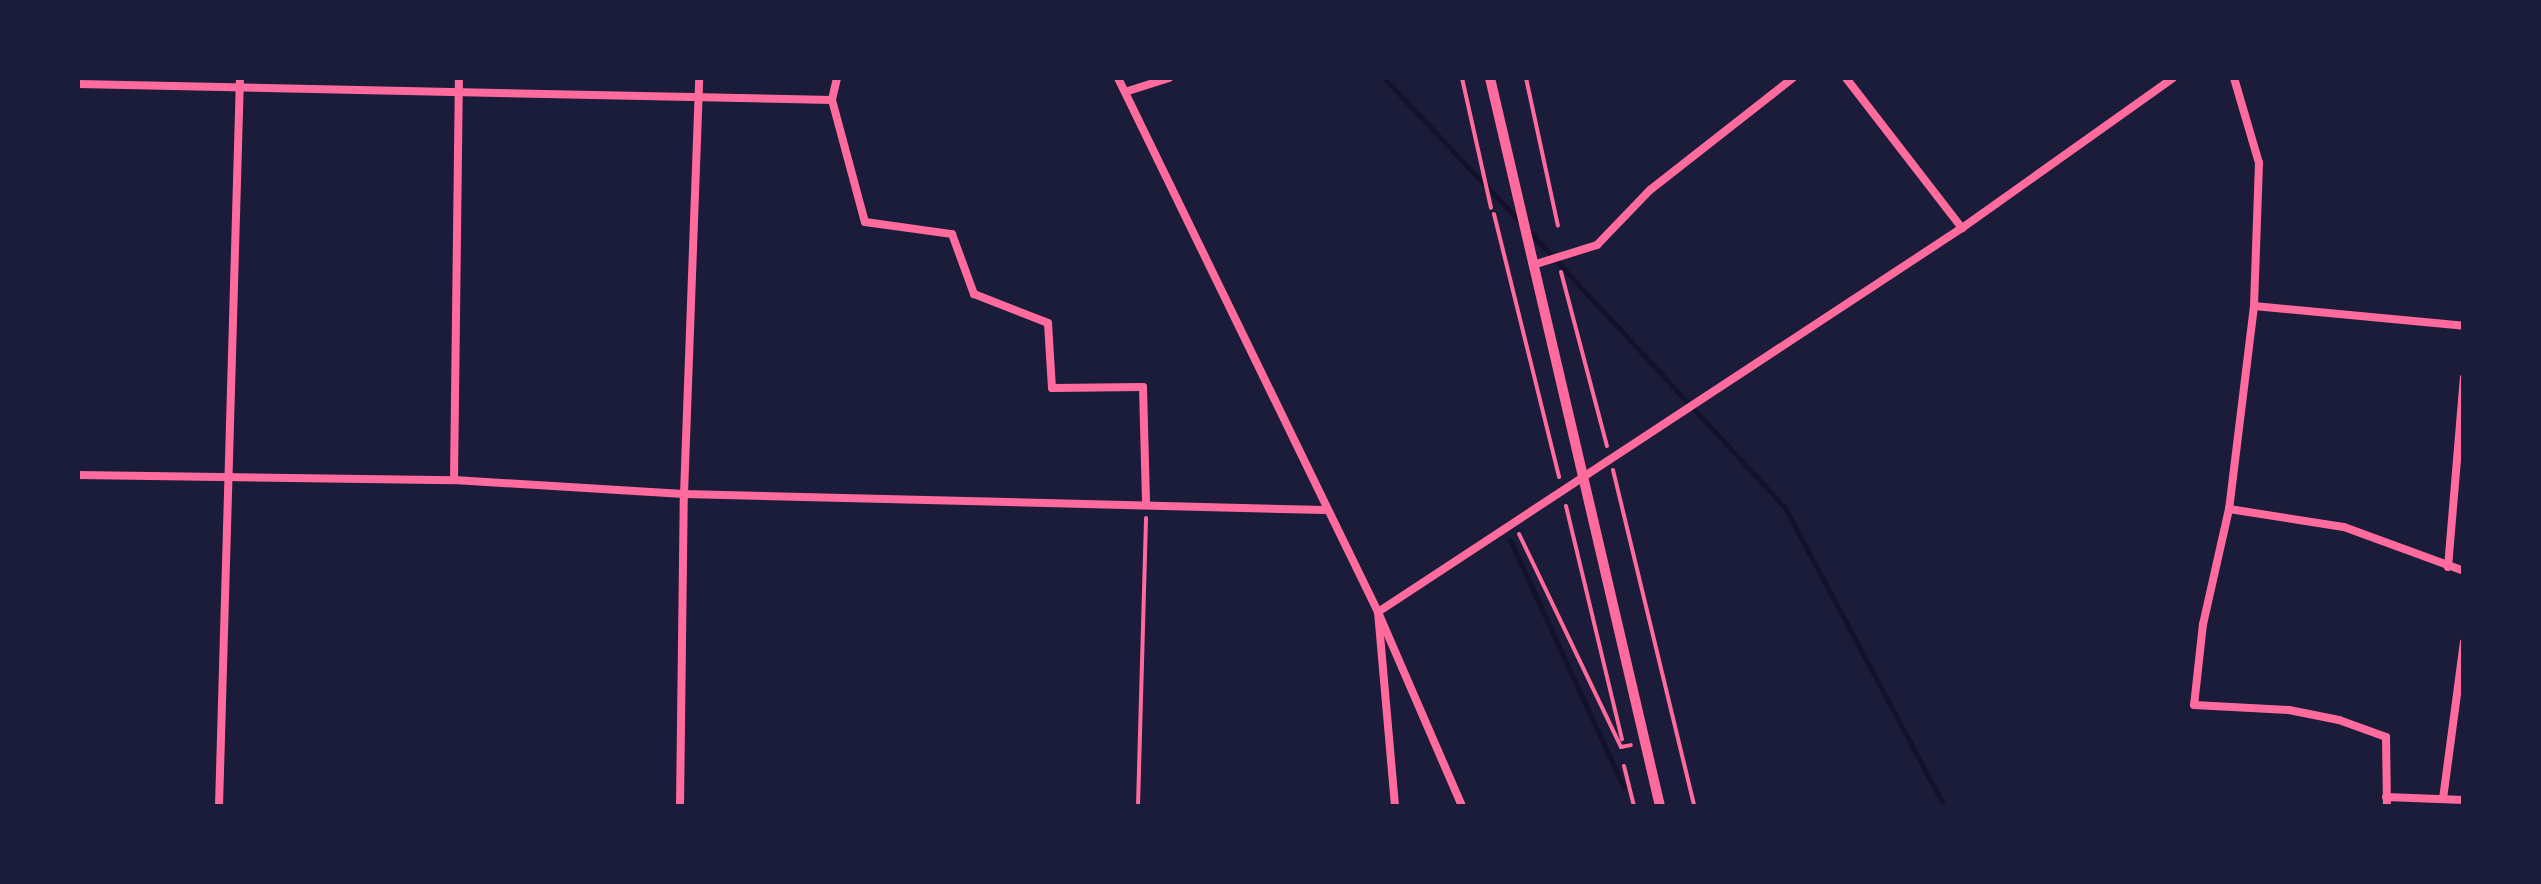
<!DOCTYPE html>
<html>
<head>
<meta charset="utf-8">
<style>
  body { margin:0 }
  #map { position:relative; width:2541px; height:884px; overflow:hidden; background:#1b1b3a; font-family:"Alegreya Sans",sans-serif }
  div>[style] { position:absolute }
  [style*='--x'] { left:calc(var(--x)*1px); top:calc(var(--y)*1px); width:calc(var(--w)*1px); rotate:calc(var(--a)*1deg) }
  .stream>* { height:5px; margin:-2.5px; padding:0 2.5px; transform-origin:2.5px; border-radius:2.5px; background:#12122b }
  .path>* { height:4px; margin:-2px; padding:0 2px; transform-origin:2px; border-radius:2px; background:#ff6b9d }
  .minor>* { height:8px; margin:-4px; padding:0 4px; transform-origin:4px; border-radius:4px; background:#ff6b9d }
  .tertiary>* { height:10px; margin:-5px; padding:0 5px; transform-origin:5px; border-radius:5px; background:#ff6b9d }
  span { translate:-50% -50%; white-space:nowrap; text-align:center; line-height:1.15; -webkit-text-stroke:10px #1b1b3a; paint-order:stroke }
  .frame { position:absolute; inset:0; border:80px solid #1b1b3a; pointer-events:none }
</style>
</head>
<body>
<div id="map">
  <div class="stream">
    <div style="--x:1384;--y:78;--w:198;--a:46.6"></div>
    <div style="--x:1528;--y:230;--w:376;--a:47.2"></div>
    <div style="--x:1784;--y:506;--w:340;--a:61.9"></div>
    <div style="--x:1510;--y:540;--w:271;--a:65.3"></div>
  </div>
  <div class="path">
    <div style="--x:1462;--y:78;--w:133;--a:77.4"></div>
    <div style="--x:1526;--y:78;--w:151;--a:77.8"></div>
    <div style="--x:1494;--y:214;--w:271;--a:76.1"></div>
    <div style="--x:1561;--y:272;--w:180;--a:75.2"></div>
    <div style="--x:1613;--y:470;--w:346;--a:76.4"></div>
    <div style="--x:1566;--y:506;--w:240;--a:76.5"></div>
    <div style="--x:1519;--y:534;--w:236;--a:64.4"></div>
    <div style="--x:1621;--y:747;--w:10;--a:-11"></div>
    <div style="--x:1624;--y:766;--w:41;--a:76"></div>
    <div style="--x:1138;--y:806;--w:288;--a:-88.4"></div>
  </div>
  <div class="minor">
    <div style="--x:837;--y:78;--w:23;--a:103"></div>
    <div style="--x:832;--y:100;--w:126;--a:74.9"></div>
    <div style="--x:865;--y:222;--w:88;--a:7.9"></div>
    <div style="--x:952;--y:234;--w:64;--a:69.9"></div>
    <div style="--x:974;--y:294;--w:79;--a:21.4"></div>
    <div style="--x:1048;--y:323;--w:65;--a:86.5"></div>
    <div style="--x:1052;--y:388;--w:91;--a:-0.6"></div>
    <div style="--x:1143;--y:387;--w:117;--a:88.5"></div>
    <div style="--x:1118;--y:78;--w:594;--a:64.04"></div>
    <div style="--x:1378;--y:612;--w:211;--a:66.6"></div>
    <div style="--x:1846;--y:78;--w:190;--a:52.3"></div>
    <div style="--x:2234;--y:78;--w:89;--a:73.6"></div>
    <div style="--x:2259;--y:163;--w:143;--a:92"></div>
    <div style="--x:2254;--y:306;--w:205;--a:97"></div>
    <div style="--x:2229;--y:509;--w:118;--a:102.7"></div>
    <div style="--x:2203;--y:624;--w:81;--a:96.3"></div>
    <div style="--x:2194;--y:705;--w:95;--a:3"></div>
    <div style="--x:2289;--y:710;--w:51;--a:11.3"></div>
    <div style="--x:2339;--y:720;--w:50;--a:19.9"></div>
    <div style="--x:2386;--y:737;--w:69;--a:89.2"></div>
    <div style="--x:78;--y:84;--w:754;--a:1.22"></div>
    <div style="--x:1128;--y:91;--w:43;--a:-17.6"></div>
    <div style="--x:1533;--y:265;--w:67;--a:-17.4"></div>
    <div style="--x:1597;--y:245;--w:76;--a:-46.1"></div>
    <div style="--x:1650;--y:190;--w:182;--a:-38.1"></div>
    <div style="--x:2254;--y:306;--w:211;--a:5.4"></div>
    <div style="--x:78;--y:475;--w:376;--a:0.8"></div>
    <div style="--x:454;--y:480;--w:230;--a:3.5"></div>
    <div style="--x:684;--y:494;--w:641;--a:1.43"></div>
    <div style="--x:454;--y:480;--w:402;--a:-89.3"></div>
    <div style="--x:2229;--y:509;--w:116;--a:8.9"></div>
    <div style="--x:2344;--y:527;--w:128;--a:20.1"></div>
    <div style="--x:2448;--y:567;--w:190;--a:-85.2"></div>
    <div style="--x:2386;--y:797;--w:78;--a:2.2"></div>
    <div style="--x:2443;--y:799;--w:158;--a:-82.4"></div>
    <div style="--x:219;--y:806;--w:728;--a:-88.35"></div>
    <div style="--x:680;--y:806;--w:312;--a:-89.3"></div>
    <div style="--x:684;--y:494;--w:416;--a:-87.9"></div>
    <div style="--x:1395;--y:806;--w:195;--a:-95"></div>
    <div style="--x:1378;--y:612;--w:699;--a:-33.33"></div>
    <div style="--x:1962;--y:228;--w:259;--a:-35.4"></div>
  </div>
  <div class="tertiary">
    <div style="--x:1490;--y:78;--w:748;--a:76.86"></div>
  </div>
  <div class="frame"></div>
</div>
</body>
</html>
